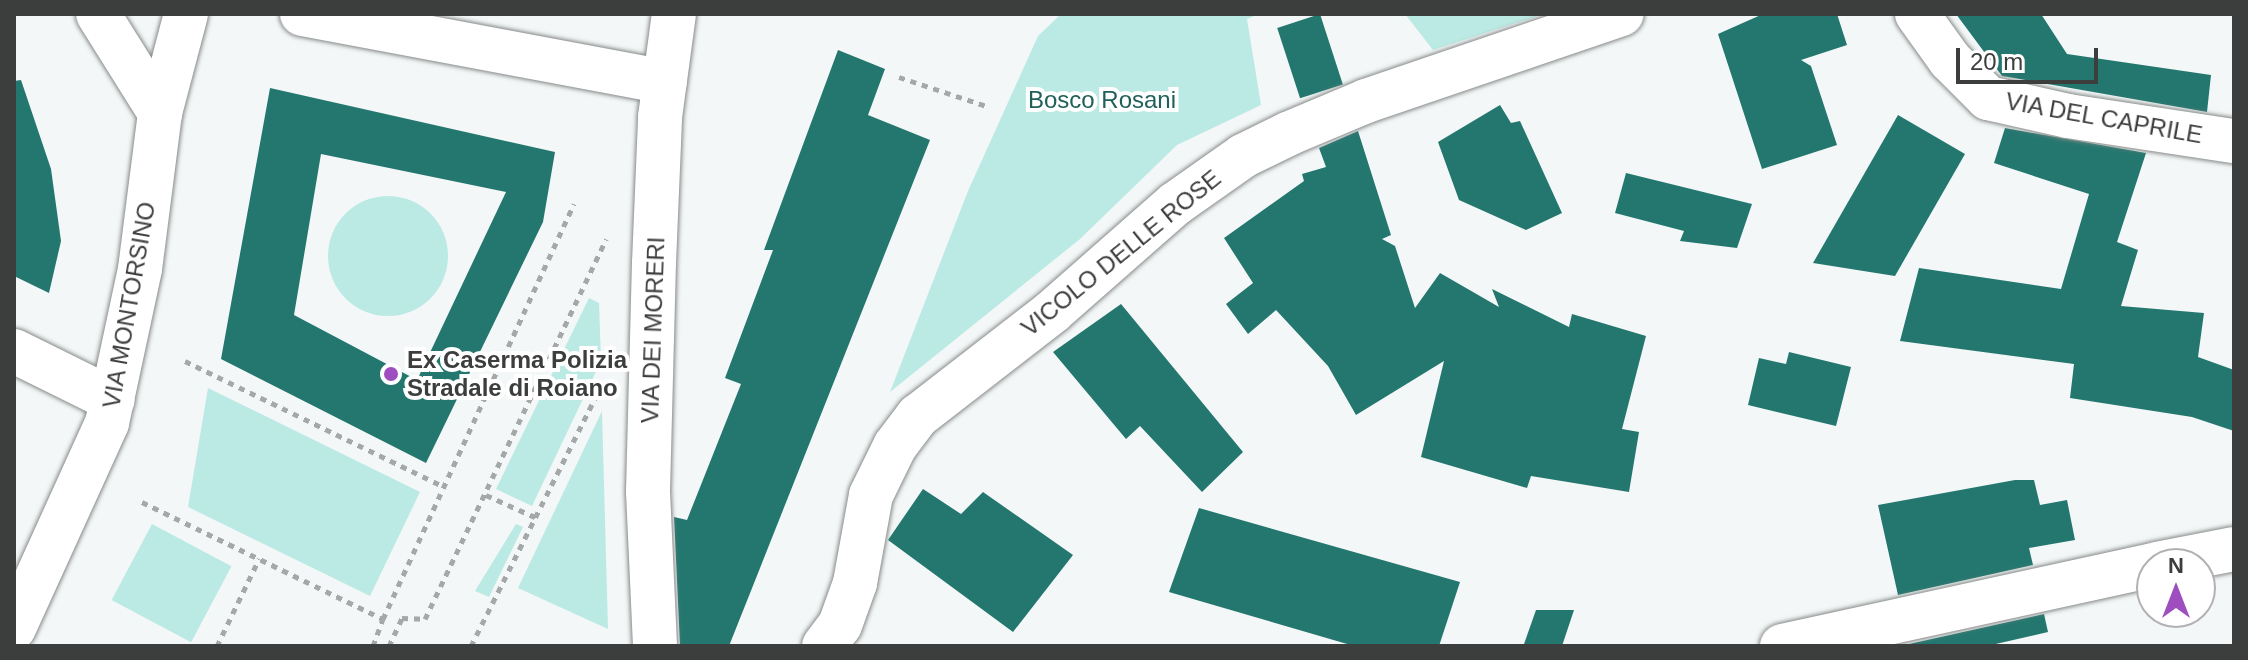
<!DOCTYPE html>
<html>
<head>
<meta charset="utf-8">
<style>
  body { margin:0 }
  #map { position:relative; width:2248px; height:660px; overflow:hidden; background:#f3f7f7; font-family:Arial,sans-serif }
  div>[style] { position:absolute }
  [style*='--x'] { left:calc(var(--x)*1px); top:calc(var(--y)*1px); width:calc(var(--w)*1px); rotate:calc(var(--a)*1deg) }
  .green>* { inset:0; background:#bbeae4; transform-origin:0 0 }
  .round { border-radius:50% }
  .building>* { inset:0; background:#24776f; transform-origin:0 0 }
  .path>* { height:5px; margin-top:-2.5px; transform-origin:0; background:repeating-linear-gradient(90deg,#a5a8a8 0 6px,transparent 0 12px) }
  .roads { filter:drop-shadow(0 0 2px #878b8a) drop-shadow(0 0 2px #878b8a) }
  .minor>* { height:44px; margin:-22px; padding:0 22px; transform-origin:22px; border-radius:22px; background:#fff }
  .dots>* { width:22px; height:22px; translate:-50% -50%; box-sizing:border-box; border:4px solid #fff; border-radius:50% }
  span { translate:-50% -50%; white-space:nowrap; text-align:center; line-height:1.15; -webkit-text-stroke:8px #fff; paint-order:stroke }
  .park-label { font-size:24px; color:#20605a }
  .street-label { font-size:24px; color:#3c3d3d }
  .poi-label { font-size:24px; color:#3c3d3d; font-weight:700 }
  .left { translate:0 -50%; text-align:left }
  .frame { position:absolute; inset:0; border:16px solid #3c3d3d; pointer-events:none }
  .north { position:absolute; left:2136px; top:548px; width:80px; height:80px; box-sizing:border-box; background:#fff; border:2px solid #b1b1b1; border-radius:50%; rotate:0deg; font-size:22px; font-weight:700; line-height:32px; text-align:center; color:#3c3d3d }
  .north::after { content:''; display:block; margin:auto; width:28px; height:36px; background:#9e4ebe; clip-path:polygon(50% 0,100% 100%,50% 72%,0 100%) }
  .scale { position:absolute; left:1956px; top:48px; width:142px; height:36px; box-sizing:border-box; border:4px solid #3c3d3d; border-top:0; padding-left:10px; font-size:24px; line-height:28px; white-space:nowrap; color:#3c3d3d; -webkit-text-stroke:6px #fff; paint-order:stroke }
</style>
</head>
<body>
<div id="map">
  <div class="green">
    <div style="clip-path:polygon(1061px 14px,1259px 14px,1247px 19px,1261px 105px,1177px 145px,1080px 239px,890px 392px,968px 191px,1038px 36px)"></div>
    <div style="clip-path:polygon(1405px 14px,1544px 14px,1433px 50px)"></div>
    <div class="round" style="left:328px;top:196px;width:120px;height:120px"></div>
    <div style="clip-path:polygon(589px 298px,599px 303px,601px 361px,532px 506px,496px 489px)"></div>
    <div style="clip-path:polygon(208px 388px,420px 492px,370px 596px,188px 507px)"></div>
    <div style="clip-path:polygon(602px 411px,608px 629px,518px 588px)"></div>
    <div style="left:152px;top:524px;width:90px;height:86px;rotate:28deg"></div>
    <div style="clip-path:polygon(516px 524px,523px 527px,489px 597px,475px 591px)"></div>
  </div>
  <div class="building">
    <div style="left:1320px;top:14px;width:74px;height:45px;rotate:72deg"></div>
    <div style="clip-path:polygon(1763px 14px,1837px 14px,1847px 45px,1801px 60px,1811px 66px,1837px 145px,1762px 169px,1718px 34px)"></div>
    <div style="clip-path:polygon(1956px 14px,2041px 14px,2067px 54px,2211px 75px,2207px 112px,2002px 76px)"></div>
    <div style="clip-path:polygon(838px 50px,885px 69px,868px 115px,930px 140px,729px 646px,680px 646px,674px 517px,687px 520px,741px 384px,725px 378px,773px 250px,764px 250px)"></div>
    <div style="clip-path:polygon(21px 80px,51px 169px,61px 241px,49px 293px,14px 276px,14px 81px)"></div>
    <div style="clip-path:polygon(evenodd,270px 88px,555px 152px,543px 222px,426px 463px,221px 359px,270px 88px,321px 154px,506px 192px,417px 380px,294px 315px,321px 154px)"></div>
    <div style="clip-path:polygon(1500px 105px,1511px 123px,1520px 121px,1562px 213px,1526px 230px,1459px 200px,1438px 142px)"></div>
    <div style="clip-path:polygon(1898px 115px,1965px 154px,1895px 276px,1813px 263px)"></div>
    <div style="clip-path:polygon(2005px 128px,2146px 153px,2117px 242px,2138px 250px,2121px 306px,2204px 313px,2198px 357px,2234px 370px,2234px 431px,2192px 417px,2070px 398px,2074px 364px,1900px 341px,1919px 268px,2061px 289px,2089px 194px,1994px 163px)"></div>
    <div style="clip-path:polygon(1358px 131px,1391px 235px,1382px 239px,1395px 246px,1415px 308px,1440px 273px,1499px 307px,1492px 289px,1569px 327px,1572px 314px,1646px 336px,1622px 429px,1639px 432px,1629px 492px,1531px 476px,1527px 488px,1421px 457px,1444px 361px,1356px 415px,1328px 366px,1276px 310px,1248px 334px,1226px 304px,1253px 283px,1224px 238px,1304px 181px,1302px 174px,1326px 167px,1319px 148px)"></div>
    <div style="clip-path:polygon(1626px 173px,1752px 204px,1737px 248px,1680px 241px,1684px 231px,1615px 213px)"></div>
    <div style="clip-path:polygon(1121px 304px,1243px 452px,1202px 492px,1140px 426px,1126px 439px,1053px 352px)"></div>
    <div style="clip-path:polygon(1789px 352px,1851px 367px,1836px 426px,1748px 405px,1759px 358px,1786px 364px)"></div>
    <div style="clip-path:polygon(2015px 480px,2034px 480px,2040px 505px,2067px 500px,2075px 540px,2029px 548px,2033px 565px,1898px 595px,1878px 505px)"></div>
    <div style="clip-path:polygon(923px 489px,961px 514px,983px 492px,1073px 555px,1013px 632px,888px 540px)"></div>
    <div style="clip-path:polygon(1199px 508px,1460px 582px,1439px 646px,1354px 646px,1169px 592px)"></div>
    <div style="clip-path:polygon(1536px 610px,1574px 610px,1562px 646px,1524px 644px)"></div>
    <div style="clip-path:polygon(2044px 614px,2048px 632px,1987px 646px,1909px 644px)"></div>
  </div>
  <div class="path">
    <div style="--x:899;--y:77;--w:95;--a:18.4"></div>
    <div style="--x:185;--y:361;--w:288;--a:25.9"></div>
    <div style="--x:486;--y:495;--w:54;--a:24.2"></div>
    <div style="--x:142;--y:502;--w:268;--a:25.9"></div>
    <div style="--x:383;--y:619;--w:457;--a:-65.3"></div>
    <div style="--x:217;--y:646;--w:97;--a:-64.2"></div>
    <div style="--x:373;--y:646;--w:29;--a:-70"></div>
    <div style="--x:389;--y:646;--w:31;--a:-65"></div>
    <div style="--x:402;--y:618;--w:23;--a:2"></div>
    <div style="--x:425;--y:619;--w:421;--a:-64.5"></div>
    <div style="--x:471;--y:646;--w:295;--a:-63.4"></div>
  </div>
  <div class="roads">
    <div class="minor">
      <div style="--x:98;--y:14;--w:117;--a:57.9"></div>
      <div style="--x:302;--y:14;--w:369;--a:10.6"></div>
      <div style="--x:1917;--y:14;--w:57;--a:54.3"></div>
      <div style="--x:1950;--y:60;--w:54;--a:45"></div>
      <div style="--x:1988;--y:98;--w:82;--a:12.7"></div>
      <div style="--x:2068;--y:116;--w:168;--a:8.6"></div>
      <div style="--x:14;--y:351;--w:110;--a:26.3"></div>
      <div style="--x:2157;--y:564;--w:78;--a:-11"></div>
      <div style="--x:14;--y:628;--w:225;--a:-65.6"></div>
      <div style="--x:107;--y:423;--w:157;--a:-77.9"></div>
      <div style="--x:140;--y:269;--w:157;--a:-82.7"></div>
      <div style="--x:160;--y:113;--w:102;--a:-75.3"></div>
      <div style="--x:655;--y:646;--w:155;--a:-92.6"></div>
      <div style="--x:648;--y:491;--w:228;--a:-88.5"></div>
      <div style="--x:654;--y:263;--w:146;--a:-87.6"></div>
      <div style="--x:660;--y:117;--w:104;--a:-82.3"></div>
      <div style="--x:824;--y:646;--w:26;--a:-53"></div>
      <div style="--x:840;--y:625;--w:45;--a:-70.3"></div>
      <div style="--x:855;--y:583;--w:89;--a:-79.7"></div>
      <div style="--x:871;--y:495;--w:55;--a:-63.9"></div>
      <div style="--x:895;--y:446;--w:38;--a:-53"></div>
      <div style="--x:918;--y:416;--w:170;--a:-37.8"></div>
      <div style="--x:1052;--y:312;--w:164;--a:-41.3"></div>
      <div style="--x:1175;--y:204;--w:83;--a:-35.2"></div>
      <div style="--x:1243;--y:156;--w:52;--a:-26.1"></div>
      <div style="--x:1290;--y:133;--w:82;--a:-22.8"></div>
      <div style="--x:1366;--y:101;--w:270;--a:-18.8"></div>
      <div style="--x:1782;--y:646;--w:379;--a:-12.3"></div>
    </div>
  </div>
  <div class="dots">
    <div style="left:391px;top:374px;background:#9e4ebe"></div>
  </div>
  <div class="park-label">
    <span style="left:1102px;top:100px">Bosco Rosani</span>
  </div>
  <div class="street-label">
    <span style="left:2104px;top:118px;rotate:10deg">VIA DEL CAPRILE</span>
    <span style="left:1121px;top:253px;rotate:-39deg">VICOLO DELLE ROSE</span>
    <span style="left:129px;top:305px;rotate:-80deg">VIA MONTORSINO</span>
    <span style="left:653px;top:330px;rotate:-88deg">VIA DEI MORERI</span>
  </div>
  <div class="poi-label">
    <span class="left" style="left:407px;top:374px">Ex Caserma Polizia<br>Stradale di Roiano</span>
  </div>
  <div class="frame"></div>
  <div class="north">N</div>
  <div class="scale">20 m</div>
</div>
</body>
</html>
